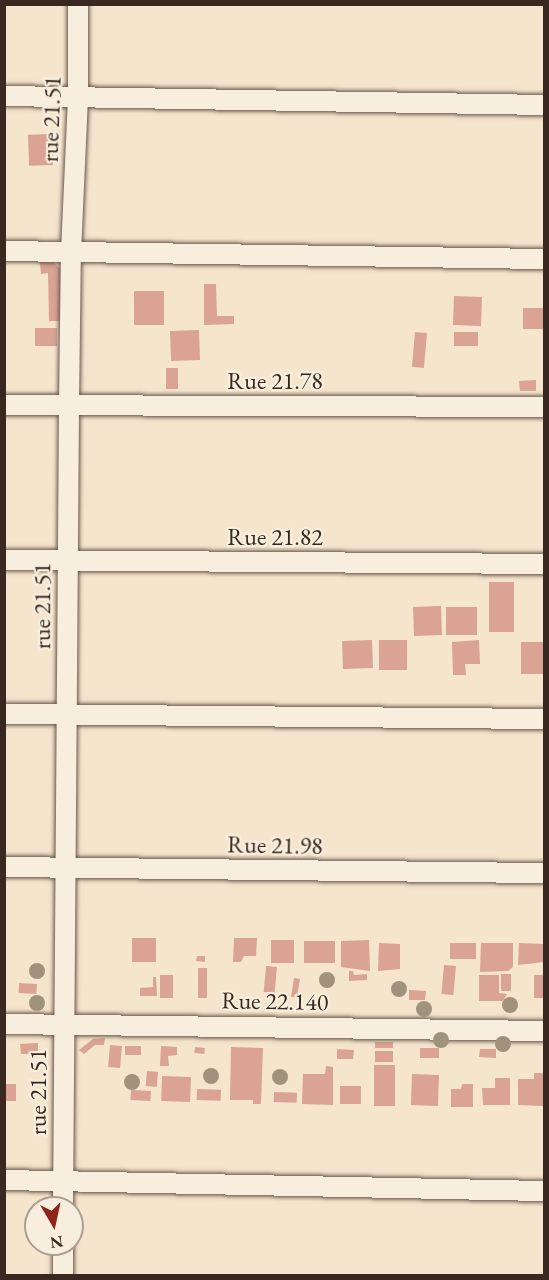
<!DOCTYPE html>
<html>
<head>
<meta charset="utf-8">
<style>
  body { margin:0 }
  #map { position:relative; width:549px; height:1280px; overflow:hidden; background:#f5e5cd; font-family:"EB Garamond",serif }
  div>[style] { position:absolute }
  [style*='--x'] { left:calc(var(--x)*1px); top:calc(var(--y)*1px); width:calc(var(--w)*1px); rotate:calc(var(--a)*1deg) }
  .building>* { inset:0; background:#daa394; transform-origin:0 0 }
  .roads { filter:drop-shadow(0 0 2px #68574a) drop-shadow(0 0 2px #68574a) }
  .minor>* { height:20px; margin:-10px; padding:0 10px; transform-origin:10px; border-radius:10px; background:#f8eede }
  .trees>* { width:16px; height:16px; margin:-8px; border-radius:50%; background:#a1927d }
  span { translate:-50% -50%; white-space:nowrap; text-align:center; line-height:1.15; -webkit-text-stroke:4.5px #f8eede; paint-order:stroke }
  .street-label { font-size:24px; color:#39281f }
  .frame { position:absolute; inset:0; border:6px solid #39281f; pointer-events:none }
  .north { position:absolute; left:24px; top:1196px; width:60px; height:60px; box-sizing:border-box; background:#f8eede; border:2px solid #ac9f92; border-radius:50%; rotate:171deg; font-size:16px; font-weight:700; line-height:24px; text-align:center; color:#39281f }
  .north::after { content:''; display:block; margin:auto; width:21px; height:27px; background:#8f2418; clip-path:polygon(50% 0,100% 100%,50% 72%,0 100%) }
</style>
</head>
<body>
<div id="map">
  <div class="building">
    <div style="left:52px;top:134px;width:31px;height:24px;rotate:88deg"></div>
    <div style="clip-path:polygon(52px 261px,63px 271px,63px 321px,49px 321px,48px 273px,41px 274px,40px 262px)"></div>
    <div style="clip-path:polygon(204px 284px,216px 284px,217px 316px,234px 316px,234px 324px,204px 325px)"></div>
    <div style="left:134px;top:291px;width:30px;height:34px"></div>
    <div style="left:454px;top:296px;width:28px;height:29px;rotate:2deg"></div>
    <div style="left:523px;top:308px;width:21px;height:21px"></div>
    <div style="left:35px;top:328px;width:22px;height:18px"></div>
    <div style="left:199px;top:330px;width:30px;height:29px;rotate:88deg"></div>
    <div style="left:415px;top:332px;width:12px;height:35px;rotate:5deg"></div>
    <div style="left:454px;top:332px;width:24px;height:14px"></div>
    <div style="left:166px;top:368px;width:12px;height:21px"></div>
    <div style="clip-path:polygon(536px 380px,536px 391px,520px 391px,519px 381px)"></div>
    <div style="left:489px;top:582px;width:25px;height:50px"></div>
    <div style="left:441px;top:606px;width:29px;height:28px;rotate:88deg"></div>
    <div style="left:477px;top:607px;width:28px;height:31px;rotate:90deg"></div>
    <div style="left:372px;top:640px;width:28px;height:30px;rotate:88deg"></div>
    <div style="left:379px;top:640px;width:28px;height:30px"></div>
    <div style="clip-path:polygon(479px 640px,480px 664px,465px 664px,466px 675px,453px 675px,452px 642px)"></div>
    <div style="left:521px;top:642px;width:22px;height:32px"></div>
    <div style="left:132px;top:938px;width:24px;height:24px"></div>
    <div style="clip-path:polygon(234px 938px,257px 938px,256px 956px,244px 956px,241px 962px,233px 962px)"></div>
    <div style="left:271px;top:940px;width:23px;height:23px"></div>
    <div style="clip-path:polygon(369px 940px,370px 971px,341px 967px,341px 941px)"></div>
    <div style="left:304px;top:941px;width:31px;height:22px"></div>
    <div style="clip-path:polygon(379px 943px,400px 944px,400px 969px,378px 971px)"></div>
    <div style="left:450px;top:943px;width:26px;height:16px"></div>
    <div style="clip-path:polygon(481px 943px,513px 943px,513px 967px,508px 971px,480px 972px)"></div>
    <div style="clip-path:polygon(519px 943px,544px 944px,544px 962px,518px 965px)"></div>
    <div style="clip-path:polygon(197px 956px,205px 956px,205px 962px,196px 961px)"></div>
    <div style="left:444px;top:965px;width:12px;height:29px;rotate:5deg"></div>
    <div style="left:266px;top:966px;width:11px;height:26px;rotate:5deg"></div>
    <div style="left:198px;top:968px;width:9px;height:30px"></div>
    <div style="clip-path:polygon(349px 971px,353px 971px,354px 975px,367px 974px,367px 980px,349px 981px)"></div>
    <div style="left:501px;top:974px;width:10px;height:17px"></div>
    <div style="left:160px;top:975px;width:13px;height:23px"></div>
    <div style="clip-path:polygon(479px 975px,499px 975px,499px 993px,507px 994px,503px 1001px,479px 1001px)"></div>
    <div style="left:534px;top:975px;width:10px;height:23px"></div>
    <div style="clip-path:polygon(153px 977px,156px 977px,157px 996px,140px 996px,140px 988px,153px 987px)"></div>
    <div style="left:294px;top:978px;width:6px;height:19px;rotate:9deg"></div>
    <div style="left:19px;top:983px;width:18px;height:10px;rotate:3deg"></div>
    <div style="clip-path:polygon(409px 990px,426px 991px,425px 1000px,409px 1000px)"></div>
    <div style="clip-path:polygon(105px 1038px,104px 1045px,95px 1045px,84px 1054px,79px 1050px,93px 1039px)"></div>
    <div style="left:375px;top:1042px;width:18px;height:6px"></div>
    <div style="clip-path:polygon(38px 1043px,38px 1054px,21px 1054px,20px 1044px)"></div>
    <div style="left:110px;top:1045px;width:12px;height:22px;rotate:5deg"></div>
    <div style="left:125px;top:1046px;width:16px;height:9px"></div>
    <div style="clip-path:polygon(161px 1046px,177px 1047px,177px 1055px,168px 1056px,169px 1066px,160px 1066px)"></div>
    <div style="left:195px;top:1047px;width:10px;height:6px;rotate:6deg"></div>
    <div style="clip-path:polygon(231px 1047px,263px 1048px,261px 1104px,253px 1104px,253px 1100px,230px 1100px)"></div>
    <div style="left:420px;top:1048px;width:19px;height:10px"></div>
    <div style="clip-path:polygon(337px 1049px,354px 1050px,353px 1059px,337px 1059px)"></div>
    <div style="clip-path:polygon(480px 1049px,496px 1049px,496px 1058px,479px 1057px)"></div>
    <div style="left:375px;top:1051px;width:18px;height:11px"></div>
    <div style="left:374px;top:1065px;width:21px;height:41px"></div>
    <div style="clip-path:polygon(326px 1066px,333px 1067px,333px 1105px,302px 1104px,303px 1074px,325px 1074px)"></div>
    <div style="left:147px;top:1071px;width:11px;height:15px;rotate:5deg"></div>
    <div style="clip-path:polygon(534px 1073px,543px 1073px,543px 1106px,518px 1105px,518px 1079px,534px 1079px)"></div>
    <div style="left:412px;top:1074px;width:27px;height:31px;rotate:2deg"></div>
    <div style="left:162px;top:1076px;width:29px;height:25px;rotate:2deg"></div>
    <div style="clip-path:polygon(495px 1078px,510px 1078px,510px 1105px,483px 1105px,482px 1088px,495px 1088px)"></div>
    <div style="left:16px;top:1084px;width:17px;height:12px;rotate:90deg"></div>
    <div style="clip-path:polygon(462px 1084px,473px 1084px,473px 1107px,451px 1107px,451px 1089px,461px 1089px)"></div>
    <div style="left:340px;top:1086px;width:21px;height:18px"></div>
    <div style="left:197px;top:1089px;width:24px;height:11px;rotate:2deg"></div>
    <div style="left:131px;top:1090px;width:20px;height:10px;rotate:3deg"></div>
    <div style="left:274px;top:1092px;width:23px;height:10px;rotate:2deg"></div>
  </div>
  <div class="roads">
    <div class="minor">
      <div style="--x:4;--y:96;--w:540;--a:0.95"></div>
      <div style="--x:4;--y:251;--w:540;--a:0.85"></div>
      <div style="--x:4;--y:405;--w:540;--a:0.21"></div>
      <div style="--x:4;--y:560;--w:540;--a:0.42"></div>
      <div style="--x:4;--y:714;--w:540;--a:0.53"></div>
      <div style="--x:4;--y:867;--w:540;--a:0.64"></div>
      <div style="--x:4;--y:1024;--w:540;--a:0.74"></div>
      <div style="--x:4;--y:1180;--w:540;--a:1.17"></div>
      <div style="--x:63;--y:1208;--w:802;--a:-89.57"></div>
      <div style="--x:69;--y:406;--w:154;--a:-89.3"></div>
      <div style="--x:71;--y:252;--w:155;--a:-87.4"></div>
      <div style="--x:78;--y:97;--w:93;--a:-90"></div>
      <div style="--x:63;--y:1276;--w:32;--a:-90"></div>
    </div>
  </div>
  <div class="trees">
    <div style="left:37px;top:971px"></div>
    <div style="left:327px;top:980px"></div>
    <div style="left:399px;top:989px"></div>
    <div style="left:37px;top:1003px"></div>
    <div style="left:510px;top:1005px"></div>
    <div style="left:424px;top:1009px"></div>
    <div style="left:441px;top:1040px"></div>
    <div style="left:503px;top:1044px"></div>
    <div style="left:211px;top:1076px"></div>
    <div style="left:280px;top:1077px"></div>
    <div style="left:132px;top:1082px"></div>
  </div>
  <div class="street-label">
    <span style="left:51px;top:119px;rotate:-88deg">rue 21.51</span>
    <span style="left:275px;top:381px">Rue 21.78</span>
    <span style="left:275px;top:537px">Rue 21.82</span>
    <span style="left:42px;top:606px;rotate:-90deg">rue 21.51</span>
    <span style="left:275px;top:845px;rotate:1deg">Rue 21.98</span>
    <span style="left:275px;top:1001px;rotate:1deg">Rue 22.140</span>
    <span style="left:38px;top:1092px;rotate:-90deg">rue 21.51</span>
  </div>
  <div class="frame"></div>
  <div class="north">N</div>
</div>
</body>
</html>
